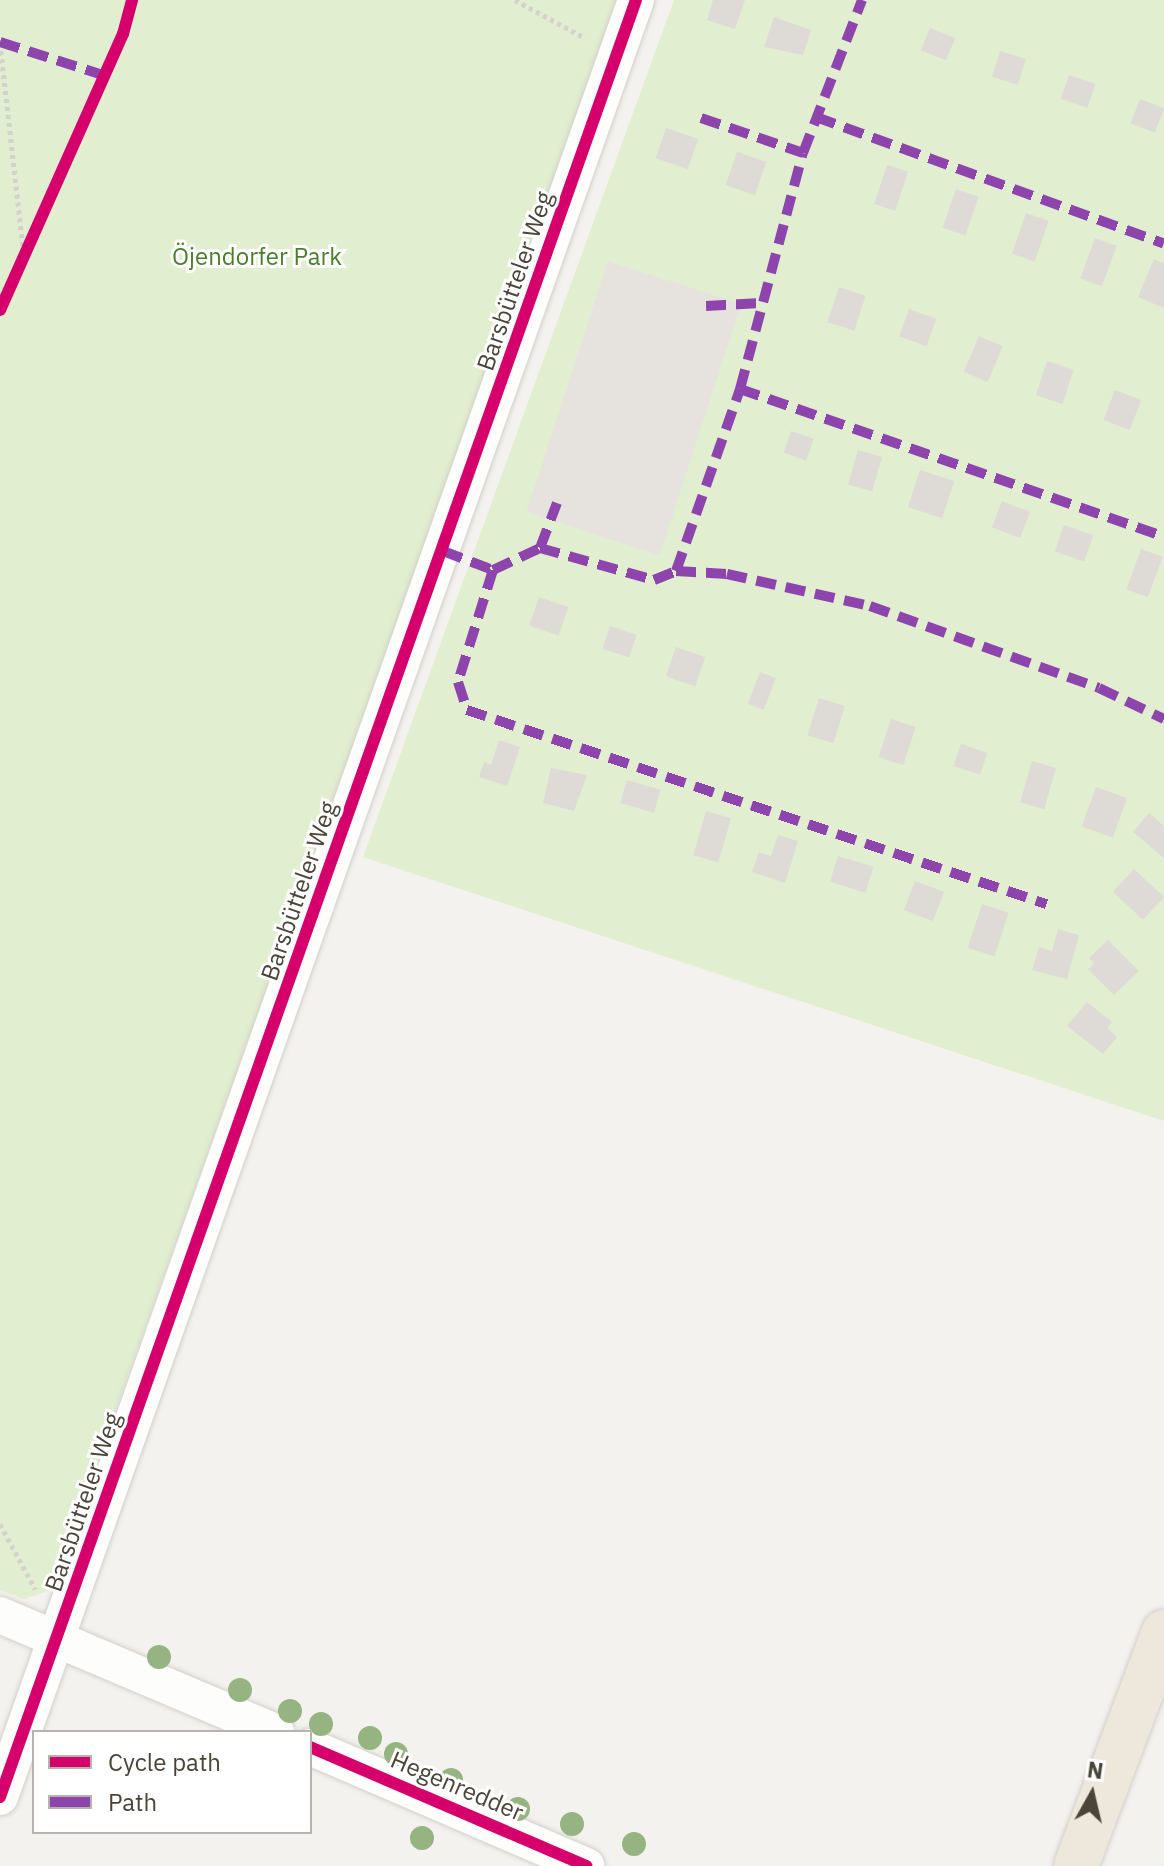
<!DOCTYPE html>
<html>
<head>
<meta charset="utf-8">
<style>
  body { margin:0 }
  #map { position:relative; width:1164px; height:1866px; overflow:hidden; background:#f4f2ee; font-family:"IBM Plex Sans",sans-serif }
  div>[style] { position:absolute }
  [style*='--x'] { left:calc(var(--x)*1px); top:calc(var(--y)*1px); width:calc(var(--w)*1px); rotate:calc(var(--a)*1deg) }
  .green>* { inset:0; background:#e1eecf }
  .parking>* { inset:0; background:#e6e3df; transform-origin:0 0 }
  .building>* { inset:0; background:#dedbd6; transform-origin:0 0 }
  .path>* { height:5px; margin-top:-2.5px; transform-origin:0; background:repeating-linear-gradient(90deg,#d3d2cc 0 4px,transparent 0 8px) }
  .roads { filter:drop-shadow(0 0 2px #d2d0cb) drop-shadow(0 0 2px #d2d0cb) }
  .minor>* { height:36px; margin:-18px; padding:0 18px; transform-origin:18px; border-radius:18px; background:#fdfdfc }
  .motorway>* { height:44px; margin:-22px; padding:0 22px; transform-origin:22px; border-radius:22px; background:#ede8db }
  .quiet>* { height:10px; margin-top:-5px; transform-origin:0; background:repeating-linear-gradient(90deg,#8e44ad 0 20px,transparent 0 30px) }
  .cycleway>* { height:12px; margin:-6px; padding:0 6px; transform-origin:6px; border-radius:6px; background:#d6006c }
  .trees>* { width:24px; height:24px; margin:-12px; border-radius:50%; background:#96b382 }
  span { translate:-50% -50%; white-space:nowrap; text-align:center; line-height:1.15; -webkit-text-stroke:6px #fff; paint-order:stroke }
  .park-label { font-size:24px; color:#4a7f2a }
  .street-label { font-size:24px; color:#4b4439 }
  .legend { position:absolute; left:32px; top:1730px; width:280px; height:104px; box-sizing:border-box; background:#fff; border:2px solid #b7b4b0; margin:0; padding:10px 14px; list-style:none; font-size:24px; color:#4b4439 }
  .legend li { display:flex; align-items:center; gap:16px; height:40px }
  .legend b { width:40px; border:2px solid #b7b4b0 }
  .north { position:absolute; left:1052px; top:1754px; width:80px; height:80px; -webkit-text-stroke:6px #fff; paint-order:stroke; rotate:8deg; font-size:22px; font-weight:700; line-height:32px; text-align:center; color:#4b4439 }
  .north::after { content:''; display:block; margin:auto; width:28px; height:36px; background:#4b4439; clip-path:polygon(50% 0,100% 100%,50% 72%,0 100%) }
</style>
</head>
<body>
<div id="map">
  <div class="green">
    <div style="clip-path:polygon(0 0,622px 0,51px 1590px,24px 1599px,0 1590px)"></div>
    <div style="clip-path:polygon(674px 0,1164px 0,1164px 1121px,363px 857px)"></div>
  </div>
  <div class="parking">
    <div style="left:608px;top:261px;width:140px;height:264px;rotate:18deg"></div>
  </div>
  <div class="building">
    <div style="clip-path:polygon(713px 0,745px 0,735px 29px,707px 20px)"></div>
    <div style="clip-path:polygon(774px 17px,811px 30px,803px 55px,764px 47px)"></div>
    <div style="left:930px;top:28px;width:27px;height:24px;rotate:22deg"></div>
    <div style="left:1000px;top:51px;width:27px;height:27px;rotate:17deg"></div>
    <div style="left:1069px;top:75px;width:28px;height:25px;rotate:19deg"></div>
    <div style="left:1140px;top:99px;width:26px;height:26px;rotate:21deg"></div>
    <div style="left:666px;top:128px;width:34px;height:32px;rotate:19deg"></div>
    <div style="left:737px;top:152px;width:31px;height:35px;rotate:19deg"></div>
    <div style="left:887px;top:165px;width:22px;height:41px;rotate:18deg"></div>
    <div style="left:956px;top:189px;width:24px;height:41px;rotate:19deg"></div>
    <div style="left:1026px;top:213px;width:24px;height:43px;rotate:19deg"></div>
    <div style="left:1095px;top:238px;width:23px;height:43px;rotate:20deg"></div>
    <div style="clip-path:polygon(1154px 259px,1164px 263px,1164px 308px,1138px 297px)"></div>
    <div style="left:839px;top:287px;width:28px;height:37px;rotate:18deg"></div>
    <div style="left:909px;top:309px;width:29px;height:29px;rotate:20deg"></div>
    <div style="left:979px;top:336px;width:26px;height:39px;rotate:23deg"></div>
    <div style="left:1047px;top:361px;width:28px;height:36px;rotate:18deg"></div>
    <div style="left:1115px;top:390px;width:28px;height:32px;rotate:21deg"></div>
    <div style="left:791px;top:431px;width:24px;height:23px;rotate:19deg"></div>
    <div style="left:858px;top:450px;width:25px;height:36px;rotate:16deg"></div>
    <div style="left:920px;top:470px;width:36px;height:39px;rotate:18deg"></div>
    <div style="left:1002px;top:501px;width:30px;height:28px;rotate:21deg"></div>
    <div style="left:1064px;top:525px;width:31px;height:28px;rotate:19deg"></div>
    <div style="left:1141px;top:549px;width:23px;height:43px;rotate:20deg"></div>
    <div style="left:539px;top:597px;width:31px;height:30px;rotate:19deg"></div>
    <div style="left:610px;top:626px;width:28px;height:24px;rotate:18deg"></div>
    <div style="left:676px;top:647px;width:31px;height:31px;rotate:19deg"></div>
    <div style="left:760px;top:672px;width:17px;height:34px;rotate:21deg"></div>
    <div style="left:819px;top:698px;width:27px;height:39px;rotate:17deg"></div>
    <div style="left:891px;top:719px;width:26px;height:40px;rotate:18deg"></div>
    <div style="clip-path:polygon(499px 740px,520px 747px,507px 786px,479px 777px,484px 762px,491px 765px)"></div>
    <div style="left:961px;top:744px;width:28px;height:23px;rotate:19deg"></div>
    <div style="left:1032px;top:761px;width:25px;height:43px;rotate:16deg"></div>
    <div style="clip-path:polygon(551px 768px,587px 775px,574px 811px,543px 803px)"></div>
    <div style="left:627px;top:780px;width:35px;height:24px;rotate:16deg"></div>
    <div style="left:1096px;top:787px;width:33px;height:42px;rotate:20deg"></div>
    <div style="left:706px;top:811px;width:26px;height:46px;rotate:16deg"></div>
    <div style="clip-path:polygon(1149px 813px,1164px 826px,1164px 858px,1133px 832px)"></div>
    <div style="clip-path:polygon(778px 835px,798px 841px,785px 883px,752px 872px,759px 852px,771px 856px)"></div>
    <div style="left:838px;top:856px;width:37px;height:27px;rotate:17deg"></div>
    <div style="left:1134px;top:869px;width:41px;height:31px;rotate:43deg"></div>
    <div style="left:915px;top:881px;width:31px;height:31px;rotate:21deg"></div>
    <div style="left:982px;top:904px;width:28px;height:46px;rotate:18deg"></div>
    <div style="clip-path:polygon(1058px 929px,1079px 935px,1067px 979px,1032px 970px,1039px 947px,1052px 951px)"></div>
    <div style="clip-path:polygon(1108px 940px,1139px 971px,1114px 995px,1088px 969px,1094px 964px,1089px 958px)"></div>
    <div style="clip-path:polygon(1087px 1002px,1112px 1022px,1107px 1028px,1117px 1037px,1103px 1054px,1067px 1026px)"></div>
  </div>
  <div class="path">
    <div style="--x:515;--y:0;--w:80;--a:28.5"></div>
    <div style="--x:0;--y:43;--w:207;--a:83.6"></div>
    <div style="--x:0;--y:310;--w:302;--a:-66"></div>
    <div style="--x:123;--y:34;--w:35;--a:-75"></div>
    <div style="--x:0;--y:1524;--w:74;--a:61.7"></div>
  </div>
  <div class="roads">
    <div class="minor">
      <div style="--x:0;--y:1615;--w:300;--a:23"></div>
      <div style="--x:310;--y:1747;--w:301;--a:23.3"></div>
      <div style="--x:0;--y:1797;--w:1906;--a:-70.51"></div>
    </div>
    <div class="motorway">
      <div style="--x:1076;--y:1866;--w:250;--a:-69.4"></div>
    </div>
  </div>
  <div class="quiet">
    <div style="--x:0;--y:42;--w:108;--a:17.8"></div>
    <div style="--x:816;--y:117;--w:370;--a:20"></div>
    <div style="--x:701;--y:118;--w:108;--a:18.9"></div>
    <div style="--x:706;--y:306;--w:55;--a:-3.1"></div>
    <div style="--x:740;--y:389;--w:449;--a:19.2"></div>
    <div style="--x:540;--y:548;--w:48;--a:-69.3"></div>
    <div style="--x:443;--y:551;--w:53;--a:20.8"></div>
    <div style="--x:493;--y:570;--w:52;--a:-25.1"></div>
    <div style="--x:540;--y:548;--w:118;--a:15.7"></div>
    <div style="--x:654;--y:580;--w:24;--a:-22"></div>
    <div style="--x:676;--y:571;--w:51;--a:3.4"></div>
    <div style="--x:727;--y:574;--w:147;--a:12.6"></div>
    <div style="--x:870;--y:606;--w:243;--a:19.7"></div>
    <div style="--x:1099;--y:688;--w:72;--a:25.5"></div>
    <div style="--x:493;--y:570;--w:117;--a:107.4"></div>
    <div style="--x:458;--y:682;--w:29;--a:72"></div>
    <div style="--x:467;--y:710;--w:611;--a:18.52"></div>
    <div style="--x:676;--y:571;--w:193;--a:-70.6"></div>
    <div style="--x:740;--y:389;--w:244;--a:-75.1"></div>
    <div style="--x:803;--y:153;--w:164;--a:-68.9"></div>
  </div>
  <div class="cycleway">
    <div style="--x:0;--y:310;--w:302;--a:-66"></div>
    <div style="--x:123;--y:34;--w:35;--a:-75"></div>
    <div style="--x:310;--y:1747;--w:301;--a:23.3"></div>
    <div style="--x:0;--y:1797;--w:1906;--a:-70.51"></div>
  </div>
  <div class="trees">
    <div style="left:159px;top:1657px"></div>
    <div style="left:240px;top:1690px"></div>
    <div style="left:290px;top:1711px"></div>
    <div style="left:321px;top:1724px"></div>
    <div style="left:370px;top:1738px"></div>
    <div style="left:396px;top:1754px"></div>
    <div style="left:451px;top:1780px"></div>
    <div style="left:518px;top:1809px"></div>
    <div style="left:572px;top:1824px"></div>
    <div style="left:422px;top:1838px"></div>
    <div style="left:634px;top:1844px"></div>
  </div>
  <div class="park-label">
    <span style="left:257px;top:257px">Öjendorfer Park</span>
  </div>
  <div class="street-label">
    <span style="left:515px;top:281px;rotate:-71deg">Barsbütteler Weg</span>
    <span style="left:299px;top:891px;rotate:-71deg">Barsbütteler Weg</span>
    <span style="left:83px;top:1502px;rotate:-71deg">Barsbütteler Weg</span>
    <span style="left:457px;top:1786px;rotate:23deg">Hegenredder</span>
  </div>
  <ul class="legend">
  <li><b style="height:10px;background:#d6006c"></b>Cycle path</li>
  <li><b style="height:10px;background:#8e44ad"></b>Path</li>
  </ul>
  <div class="north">N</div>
</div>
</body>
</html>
